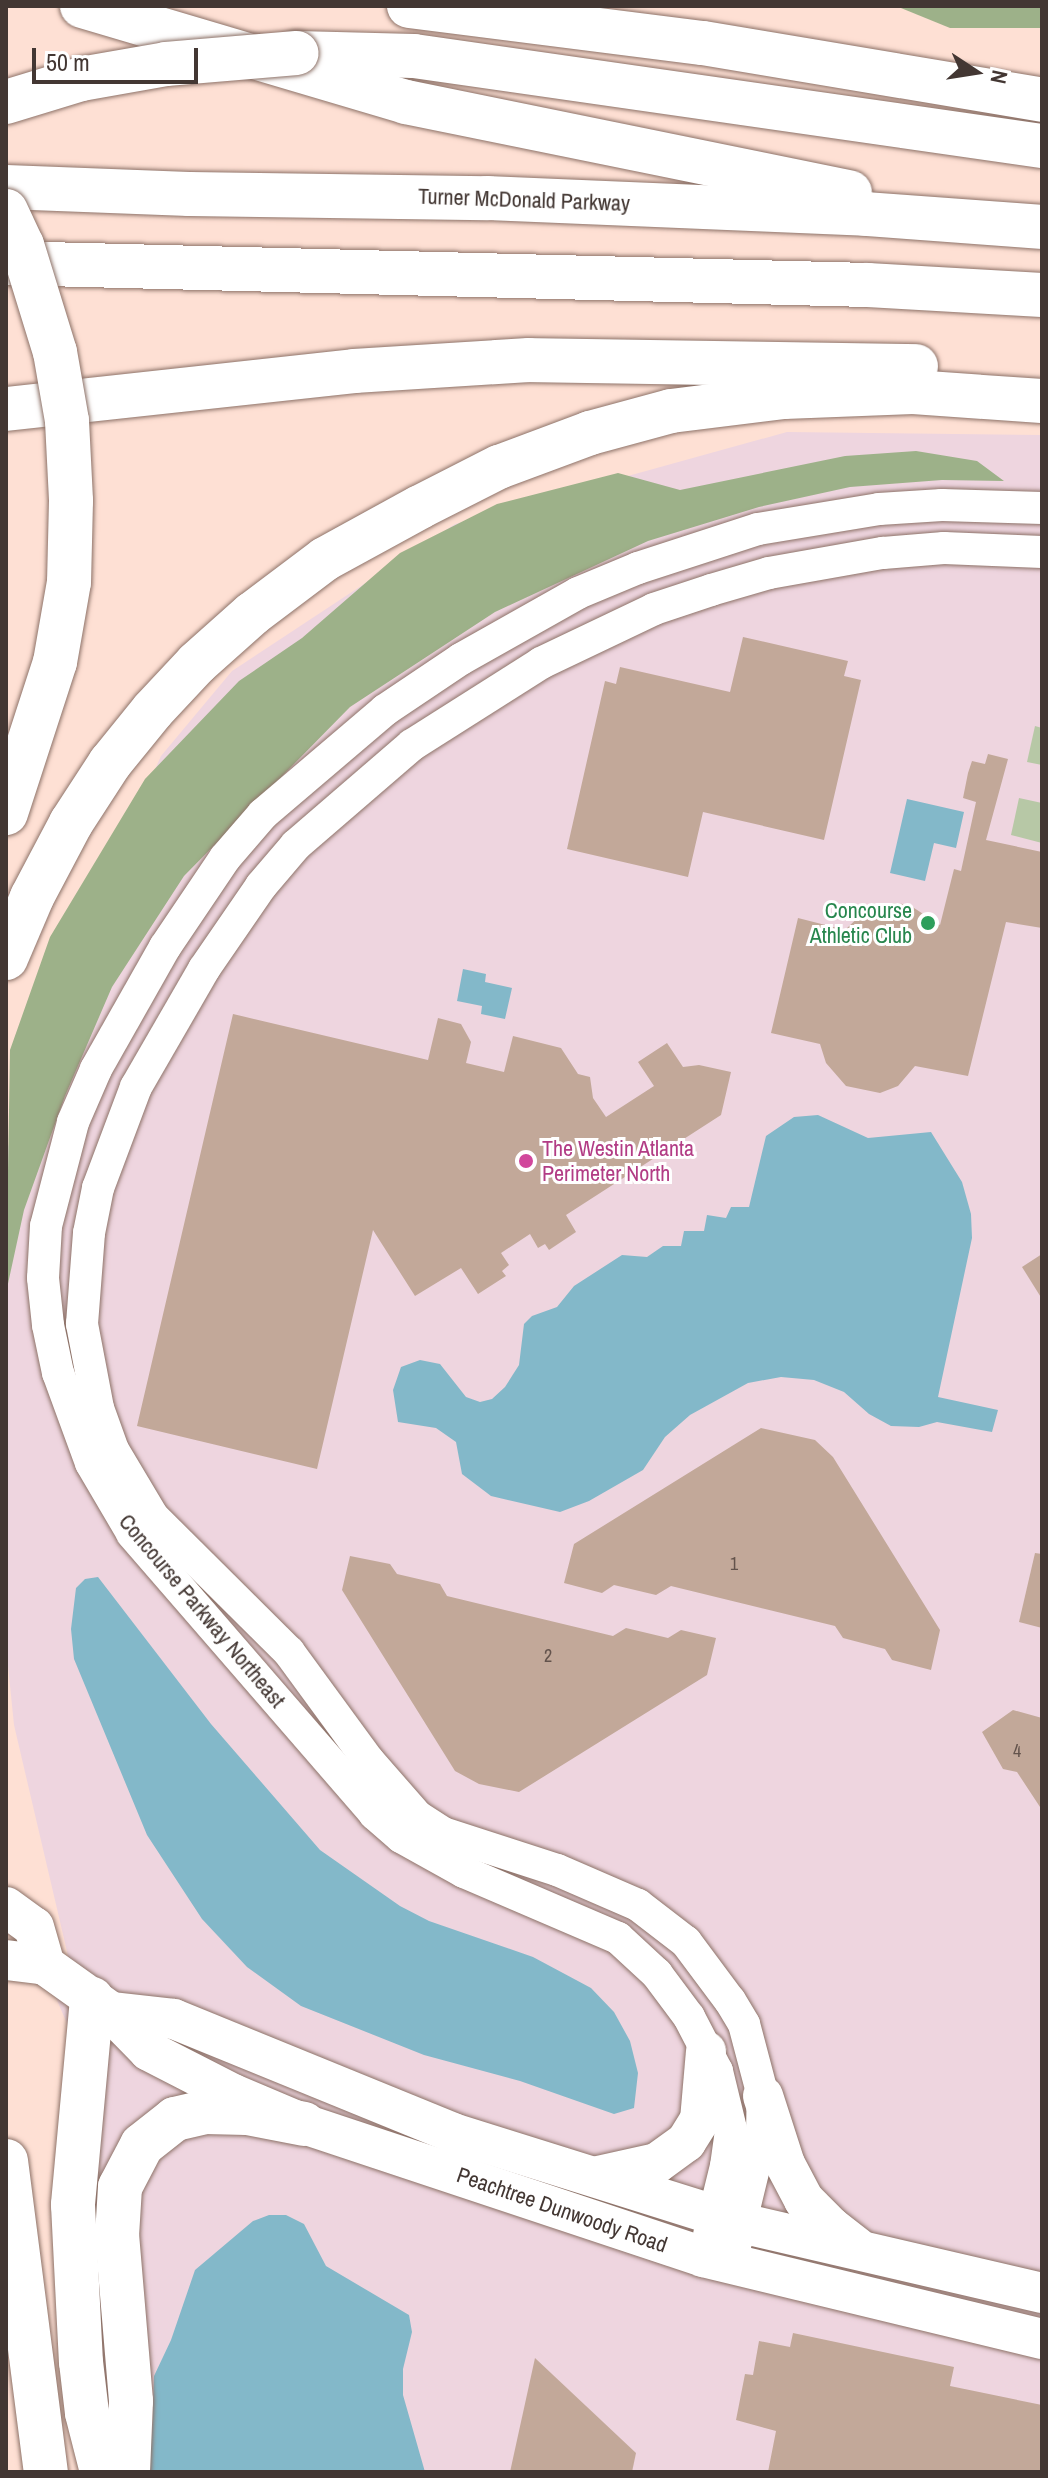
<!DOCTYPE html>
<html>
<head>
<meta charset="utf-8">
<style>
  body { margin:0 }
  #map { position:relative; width:1048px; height:2478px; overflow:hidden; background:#fee0d4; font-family:"Archivo Narrow",sans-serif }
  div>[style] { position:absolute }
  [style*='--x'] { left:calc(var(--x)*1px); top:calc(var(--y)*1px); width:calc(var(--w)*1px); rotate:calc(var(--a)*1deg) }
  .commercial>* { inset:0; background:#eed5df }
  .green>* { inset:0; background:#b7c8a6 }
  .forest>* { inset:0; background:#9db189 }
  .water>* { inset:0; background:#83b8c9 }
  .building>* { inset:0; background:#c2a899 }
  .roads { filter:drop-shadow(0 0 2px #8d7268) drop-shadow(0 0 2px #8d7268) }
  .minor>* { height:32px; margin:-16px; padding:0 16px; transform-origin:16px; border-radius:16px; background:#fff }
  .major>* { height:40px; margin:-20px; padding:0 20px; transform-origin:20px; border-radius:20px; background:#fff }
  .highway>* { height:44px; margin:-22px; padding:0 22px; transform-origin:22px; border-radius:22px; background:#fff }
  .bridges { filter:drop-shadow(0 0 2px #8d7268) drop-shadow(0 0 2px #8d7268) }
  .highway-bridge>* { height:44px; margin:-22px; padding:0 22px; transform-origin:22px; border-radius:22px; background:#fff }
  .dots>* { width:22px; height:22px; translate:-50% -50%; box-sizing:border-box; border:4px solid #fff; border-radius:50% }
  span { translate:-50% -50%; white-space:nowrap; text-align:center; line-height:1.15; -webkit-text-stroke:6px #fff; paint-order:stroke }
  .number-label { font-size:18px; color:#63534c }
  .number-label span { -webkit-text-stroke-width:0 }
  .street-label { font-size:22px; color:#433733 }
  .leisure-label { font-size:22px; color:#27864d }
  .right { translate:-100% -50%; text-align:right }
  .hotel-label { font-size:22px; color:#b23c85 }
  .left { translate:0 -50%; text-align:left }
  .frame { position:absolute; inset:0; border:8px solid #433733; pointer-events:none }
  .north { position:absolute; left:936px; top:32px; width:80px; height:80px; -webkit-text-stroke:6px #fff; paint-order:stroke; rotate:102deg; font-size:22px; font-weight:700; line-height:32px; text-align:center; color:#433733 }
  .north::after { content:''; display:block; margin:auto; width:28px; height:36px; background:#433733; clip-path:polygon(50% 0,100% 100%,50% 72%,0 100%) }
  .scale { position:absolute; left:32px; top:48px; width:166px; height:36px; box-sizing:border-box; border:4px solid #433733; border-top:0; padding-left:10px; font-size:24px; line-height:28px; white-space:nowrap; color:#433733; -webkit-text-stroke:6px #fff; paint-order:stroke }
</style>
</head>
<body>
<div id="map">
  <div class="commercial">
    <div style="clip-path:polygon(787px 432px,1042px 435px,1042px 2472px,79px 2472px,76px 2433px,78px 2049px,53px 1991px,69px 1960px,14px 1725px,6px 1646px,6px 1152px,128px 830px,161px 756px,232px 671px,455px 524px)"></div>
  </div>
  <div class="green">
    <div style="clip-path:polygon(1035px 726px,1042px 728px,1042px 765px,1027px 762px)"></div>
    <div style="clip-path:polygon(1019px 798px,1042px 803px,1042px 843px,1011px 835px)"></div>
  </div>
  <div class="forest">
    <div style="clip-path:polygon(896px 6px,1042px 6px,1042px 28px,950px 28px)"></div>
    <div style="clip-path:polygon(916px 451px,977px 461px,1004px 481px,942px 480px,850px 487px,759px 507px,648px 541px,495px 612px,350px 707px,184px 876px,112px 987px,65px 1096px,24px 1210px,6px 1293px,10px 1050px,50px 937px,145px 779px,239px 681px,302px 638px,400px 553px,497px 504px,618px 473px,680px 490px,845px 456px)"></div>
  </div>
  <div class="water">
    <div style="clip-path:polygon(907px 799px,964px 812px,956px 848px,934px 843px,925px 881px,890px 873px)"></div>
    <div style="clip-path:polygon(463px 969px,486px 974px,485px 982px,512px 988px,505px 1019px,481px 1014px,482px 1006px,457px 1001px)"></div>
    <div style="clip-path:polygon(818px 1115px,868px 1138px,931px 1132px,962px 1182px,971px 1214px,972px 1238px,938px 1397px,998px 1410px,992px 1432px,937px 1422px,919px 1427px,891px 1426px,869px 1414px,844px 1392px,814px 1380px,781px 1377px,748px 1383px,690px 1415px,665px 1437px,643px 1470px,589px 1501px,560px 1512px,491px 1496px,462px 1474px,456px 1442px,436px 1428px,398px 1422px,393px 1390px,401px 1367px,420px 1360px,440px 1364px,466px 1397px,480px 1402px,492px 1399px,505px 1387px,519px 1365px,524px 1324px,532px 1316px,557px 1307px,574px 1286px,622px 1255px,647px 1257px,663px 1246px,681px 1246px,684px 1231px,704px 1231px,707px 1215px,726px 1218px,731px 1207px,749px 1207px,766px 1136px,794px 1117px)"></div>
    <div style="clip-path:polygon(98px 1577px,211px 1724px,320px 1850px,400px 1906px,429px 1921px,533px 1957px,591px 1988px,614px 2012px,630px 2041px,638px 2073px,634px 2108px,614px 2114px,520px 2081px,424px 2055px,301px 2006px,247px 1967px,202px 1919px,147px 1835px,74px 1659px,71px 1629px,76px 1588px,85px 1579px)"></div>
    <div style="clip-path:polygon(269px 2215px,286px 2215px,304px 2224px,326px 2266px,409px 2315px,412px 2332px,403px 2369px,403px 2395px,425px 2472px,146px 2472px,152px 2433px,154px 2376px,171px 2340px,195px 2270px,253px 2221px)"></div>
  </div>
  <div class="building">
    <div style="clip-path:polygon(743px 637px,848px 661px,844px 676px,861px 680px,824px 840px,703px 812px,688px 877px,567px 849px,605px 681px,616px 684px,620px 667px,730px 692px)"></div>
    <div style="clip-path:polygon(988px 754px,1008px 759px,986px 840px,1042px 852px,1042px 928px,1006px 922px,968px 1076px,915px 1066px,898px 1086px,880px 1093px,846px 1086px,826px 1063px,820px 1044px,771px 1033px,798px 918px,845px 930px,869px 907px,898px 903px,911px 906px,940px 925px,954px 869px,961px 871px,976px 802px,963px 798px,968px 773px,972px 761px,985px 764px)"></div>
    <div style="clip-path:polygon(233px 1014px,428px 1060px,438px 1018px,461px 1024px,471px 1042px,466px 1063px,504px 1072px,513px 1036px,561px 1048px,578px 1074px,590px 1077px,593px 1098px,606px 1117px,654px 1086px,638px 1062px,667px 1043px,683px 1067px,699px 1065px,731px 1072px,721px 1115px,566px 1215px,576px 1232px,549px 1250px,545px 1244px,538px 1248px,530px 1234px,501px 1253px,509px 1265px,502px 1271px,506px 1276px,478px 1294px,461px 1268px,415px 1296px,373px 1230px,317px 1469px,137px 1426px)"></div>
    <div style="clip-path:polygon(1042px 1254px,1042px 1299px,1022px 1267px)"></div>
    <div style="clip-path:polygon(761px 1428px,815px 1440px,833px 1457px,940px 1630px,931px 1670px,892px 1660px,885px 1649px,843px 1638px,835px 1626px,671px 1586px,656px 1595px,614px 1585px,602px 1593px,564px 1583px,574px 1544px)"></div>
    <div style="clip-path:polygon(1035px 1553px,1042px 1554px,1042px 1628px,1019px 1622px)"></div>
    <div style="clip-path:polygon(350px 1556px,390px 1564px,397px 1574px,440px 1584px,447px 1596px,613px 1636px,626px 1628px,668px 1638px,681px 1630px,716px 1638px,707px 1675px,519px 1792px,479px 1784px,455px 1771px,342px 1590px)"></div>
    <div style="clip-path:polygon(1013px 1710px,1042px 1718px,1042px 1810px,1017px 1772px,1003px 1769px,982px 1732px)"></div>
    <div style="clip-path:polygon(793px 2333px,954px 2367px,950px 2386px,1042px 2405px,1042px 2472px,768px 2472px,776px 2431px,736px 2420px,745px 2374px,753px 2375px,759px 2341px,790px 2347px)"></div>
    <div style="clip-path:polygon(535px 2358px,636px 2453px,632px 2472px,510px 2472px)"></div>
  </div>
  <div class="roads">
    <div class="minor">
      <div style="--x:709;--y:2235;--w:71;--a:-76.2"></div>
      <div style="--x:726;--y:2166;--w:37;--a:-82"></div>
      <div style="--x:731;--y:2129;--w:60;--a:-103.6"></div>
      <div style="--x:717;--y:2071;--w:61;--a:-117.4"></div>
      <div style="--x:689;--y:2017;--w:54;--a:-126.7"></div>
      <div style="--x:657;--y:1974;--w:53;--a:-137.3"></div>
      <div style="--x:618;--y:1938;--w:168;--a:-156.8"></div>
      <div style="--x:464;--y:1872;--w:72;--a:-150.9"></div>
      <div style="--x:401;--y:1837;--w:35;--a:-139"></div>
      <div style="--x:375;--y:1814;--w:371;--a:-130.9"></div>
      <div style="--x:132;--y:1533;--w:81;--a:-120.4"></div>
      <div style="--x:91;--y:1463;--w:96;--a:-110.1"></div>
      <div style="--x:58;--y:1373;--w:49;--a:-101.8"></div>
      <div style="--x:48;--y:1325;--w:47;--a:-96.1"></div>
      <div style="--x:43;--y:1278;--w:52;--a:-86.7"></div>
      <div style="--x:46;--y:1226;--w:107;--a:-75.4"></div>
      <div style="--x:73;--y:1122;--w:58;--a:-66.5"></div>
      <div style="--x:96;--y:1069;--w:140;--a:-60.5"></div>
      <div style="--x:165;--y:947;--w:107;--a:-56"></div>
      <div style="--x:225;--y:858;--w:58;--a:-49.2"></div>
      <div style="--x:263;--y:814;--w:160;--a:-40.4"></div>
      <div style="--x:385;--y:710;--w:92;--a:-33.9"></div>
      <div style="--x:461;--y:659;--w:134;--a:-29.4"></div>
      <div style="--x:578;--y:593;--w:65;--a:-22.6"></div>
      <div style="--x:638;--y:568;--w:126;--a:-18"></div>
      <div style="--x:758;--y:529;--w:123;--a:-9.4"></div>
      <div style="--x:879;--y:509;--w:63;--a:-3.6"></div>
      <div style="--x:942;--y:505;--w:100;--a:1.7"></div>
      <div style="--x:735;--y:2246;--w:114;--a:-76.3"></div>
      <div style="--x:762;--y:2135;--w:39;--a:-89"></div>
      <div style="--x:763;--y:2096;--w:74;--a:-104.8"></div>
      <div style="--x:744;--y:2024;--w:27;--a:-121"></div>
      <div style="--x:730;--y:2001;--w:74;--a:-126.7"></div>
      <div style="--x:686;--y:1942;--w:61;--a:-142.4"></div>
      <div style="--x:638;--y:1905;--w:88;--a:-156.6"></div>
      <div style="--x:557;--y:1870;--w:120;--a:-162"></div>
      <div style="--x:443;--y:1833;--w:31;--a:-147"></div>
      <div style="--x:417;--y:1816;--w:74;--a:-131.2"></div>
      <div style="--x:368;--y:1760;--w:134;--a:-126.2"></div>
      <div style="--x:289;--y:1652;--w:192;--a:-135.2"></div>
      <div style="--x:153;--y:1517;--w:78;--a:-120.8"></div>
      <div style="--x:113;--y:1450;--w:45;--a:-109.7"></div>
      <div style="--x:98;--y:1408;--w:86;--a:-100.8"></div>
      <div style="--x:82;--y:1324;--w:91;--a:-85.6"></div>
      <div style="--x:89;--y:1233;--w:46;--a:-78.7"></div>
      <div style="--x:98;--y:1188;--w:108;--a:-69.4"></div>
      <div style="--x:136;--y:1087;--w:136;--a:-60"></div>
      <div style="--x:204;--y:969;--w:101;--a:-55.5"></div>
      <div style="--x:261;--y:886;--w:54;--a:-49.5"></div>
      <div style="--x:296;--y:845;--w:153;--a:-40.8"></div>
      <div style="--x:412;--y:745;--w:153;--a:-32.4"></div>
      <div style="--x:541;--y:663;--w:125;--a:-25.5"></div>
      <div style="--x:654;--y:609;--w:60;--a:-18.4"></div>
      <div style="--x:711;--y:590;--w:60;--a:-16.3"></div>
      <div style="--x:769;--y:573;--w:116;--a:-10"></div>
      <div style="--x:883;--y:553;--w:61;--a:-4.7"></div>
      <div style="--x:944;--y:548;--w:98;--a:2.3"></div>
    </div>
    <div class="major">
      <div style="--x:6;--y:1907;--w:34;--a:36"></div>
      <div style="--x:34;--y:1927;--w:40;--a:74"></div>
      <div style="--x:6;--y:1960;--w:39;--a:7"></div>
      <div style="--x:45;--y:1965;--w:81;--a:35.5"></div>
      <div style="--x:111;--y:2012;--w:54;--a:45.7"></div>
      <div style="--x:149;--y:2051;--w:94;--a:27.1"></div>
      <div style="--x:233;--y:2094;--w:77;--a:22.9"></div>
      <div style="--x:304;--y:2124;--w:421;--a:18.4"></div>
      <div style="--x:703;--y:2257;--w:349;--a:13.6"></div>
      <div style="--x:111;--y:2012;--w:63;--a:6.3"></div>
      <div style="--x:174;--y:2019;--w:301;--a:22.2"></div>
      <div style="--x:453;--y:2133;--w:302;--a:17.4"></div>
      <div style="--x:741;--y:2223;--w:309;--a:13.1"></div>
      <div style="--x:763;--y:2096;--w:71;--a:72.1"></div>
      <div style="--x:785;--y:2164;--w:41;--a:62.2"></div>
      <div style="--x:804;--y:2200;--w:38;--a:45"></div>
      <div style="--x:831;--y:2227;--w:33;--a:38"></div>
      <div style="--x:598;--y:2176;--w:60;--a:-12.4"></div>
      <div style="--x:657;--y:2163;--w:36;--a:-36"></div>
      <div style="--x:686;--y:2142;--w:26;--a:-58"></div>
      <div style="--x:700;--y:2120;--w:69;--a:-85"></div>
    </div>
    <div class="highway">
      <div style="--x:82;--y:6;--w:338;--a:16.5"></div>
      <div style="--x:406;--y:102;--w:453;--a:11.5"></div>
      <div style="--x:409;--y:6;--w:296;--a:7.2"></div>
      <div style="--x:703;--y:43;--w:344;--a:9.5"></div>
      <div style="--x:297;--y:53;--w:117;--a:1.5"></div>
      <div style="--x:414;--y:56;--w:634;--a:8.16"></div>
      <div style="--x:6;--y:187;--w:183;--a:2.2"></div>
      <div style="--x:189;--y:194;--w:298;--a:0.8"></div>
      <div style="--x:487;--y:198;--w:379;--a:2.4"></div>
      <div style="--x:866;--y:214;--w:176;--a:4.2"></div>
      <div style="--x:6;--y:263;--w:862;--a:1.46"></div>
      <div style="--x:868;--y:285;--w:174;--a:3.3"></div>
      <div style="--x:6;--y:409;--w:350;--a:-6.2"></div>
      <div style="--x:354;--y:371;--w:175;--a:-3.6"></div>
      <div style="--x:529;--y:360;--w:387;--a:0.9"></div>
      <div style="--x:6;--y:958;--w:66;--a:-66.9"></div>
      <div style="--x:32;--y:897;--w:84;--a:-62.2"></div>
      <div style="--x:71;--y:823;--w:72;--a:-57"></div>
      <div style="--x:110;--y:763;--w:68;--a:-50.9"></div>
      <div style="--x:153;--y:710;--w:64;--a:-46.9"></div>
      <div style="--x:197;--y:663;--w:74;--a:-41.7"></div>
      <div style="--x:252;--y:614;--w:91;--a:-37"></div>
      <div style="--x:325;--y:559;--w:108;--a:-28.7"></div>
      <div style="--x:420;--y:507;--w:89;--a:-26.9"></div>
      <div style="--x:499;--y:467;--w:97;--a:-20.5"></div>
      <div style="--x:590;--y:433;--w:84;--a:-15.2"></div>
      <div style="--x:671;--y:411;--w:114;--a:-7.1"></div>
      <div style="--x:784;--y:397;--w:129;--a:-2.2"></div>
      <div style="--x:913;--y:392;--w:129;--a:4"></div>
      <div style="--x:92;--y:1999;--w:207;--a:95.3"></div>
      <div style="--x:73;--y:2205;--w:157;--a:87.1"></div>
      <div style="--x:81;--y:2362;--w:51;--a:83.3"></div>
      <div style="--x:87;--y:2413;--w:61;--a:75.7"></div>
      <div style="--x:6;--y:2161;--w:314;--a:82.7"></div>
      <div style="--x:128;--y:2472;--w:71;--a:-87.6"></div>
      <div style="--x:131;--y:2401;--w:166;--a:-94.8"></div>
      <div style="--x:117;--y:2236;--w:49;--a:-86.5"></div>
      <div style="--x:120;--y:2187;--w:47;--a:-62.4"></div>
      <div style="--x:142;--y:2145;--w:42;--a:-38.2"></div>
      <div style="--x:175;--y:2119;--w:31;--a:-13"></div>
      <div style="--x:205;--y:2112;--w:42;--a:1.4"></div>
      <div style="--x:247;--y:2113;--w:58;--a:10.9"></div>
    </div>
  </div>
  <div class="bridges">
    <div class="highway-bridge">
      <div style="--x:6;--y:102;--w:78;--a:-17"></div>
      <div style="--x:81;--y:79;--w:86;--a:-10"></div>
      <div style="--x:166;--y:64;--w:131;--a:-4.8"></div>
      <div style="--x:6;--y:211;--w:38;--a:65"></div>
      <div style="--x:22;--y:245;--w:112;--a:72.9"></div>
      <div style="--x:55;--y:352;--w:70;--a:80.1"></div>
      <div style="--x:67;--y:421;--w:80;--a:87.1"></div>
      <div style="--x:71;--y:501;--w:81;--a:91.4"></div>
      <div style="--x:69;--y:582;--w:81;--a:99.9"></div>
      <div style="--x:55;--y:662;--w:159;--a:108"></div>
    </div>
  </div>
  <div class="dots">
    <div style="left:928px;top:923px;background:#2e9e5b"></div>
    <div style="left:526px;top:1161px;background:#d1479c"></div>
  </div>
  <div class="number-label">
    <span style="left:734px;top:1564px">1</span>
    <span style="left:548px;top:1656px">2</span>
    <span style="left:1017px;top:1751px">4</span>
  </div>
  <div class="street-label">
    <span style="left:524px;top:200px;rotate:2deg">Turner McDonald Parkway</span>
    <span style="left:202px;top:1611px;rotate:50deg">Concourse Parkway Northeast</span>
    <span style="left:562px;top:2210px;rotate:19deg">Peachtree Dunwoody Road</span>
  </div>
  <div class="leisure-label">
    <span class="right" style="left:912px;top:923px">Concourse<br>Athletic Club</span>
  </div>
  <div class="hotel-label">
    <span class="left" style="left:542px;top:1161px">The Westin Atlanta<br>Perimeter North</span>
  </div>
  <div class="frame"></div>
  <div class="north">N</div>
  <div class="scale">50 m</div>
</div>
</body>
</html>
